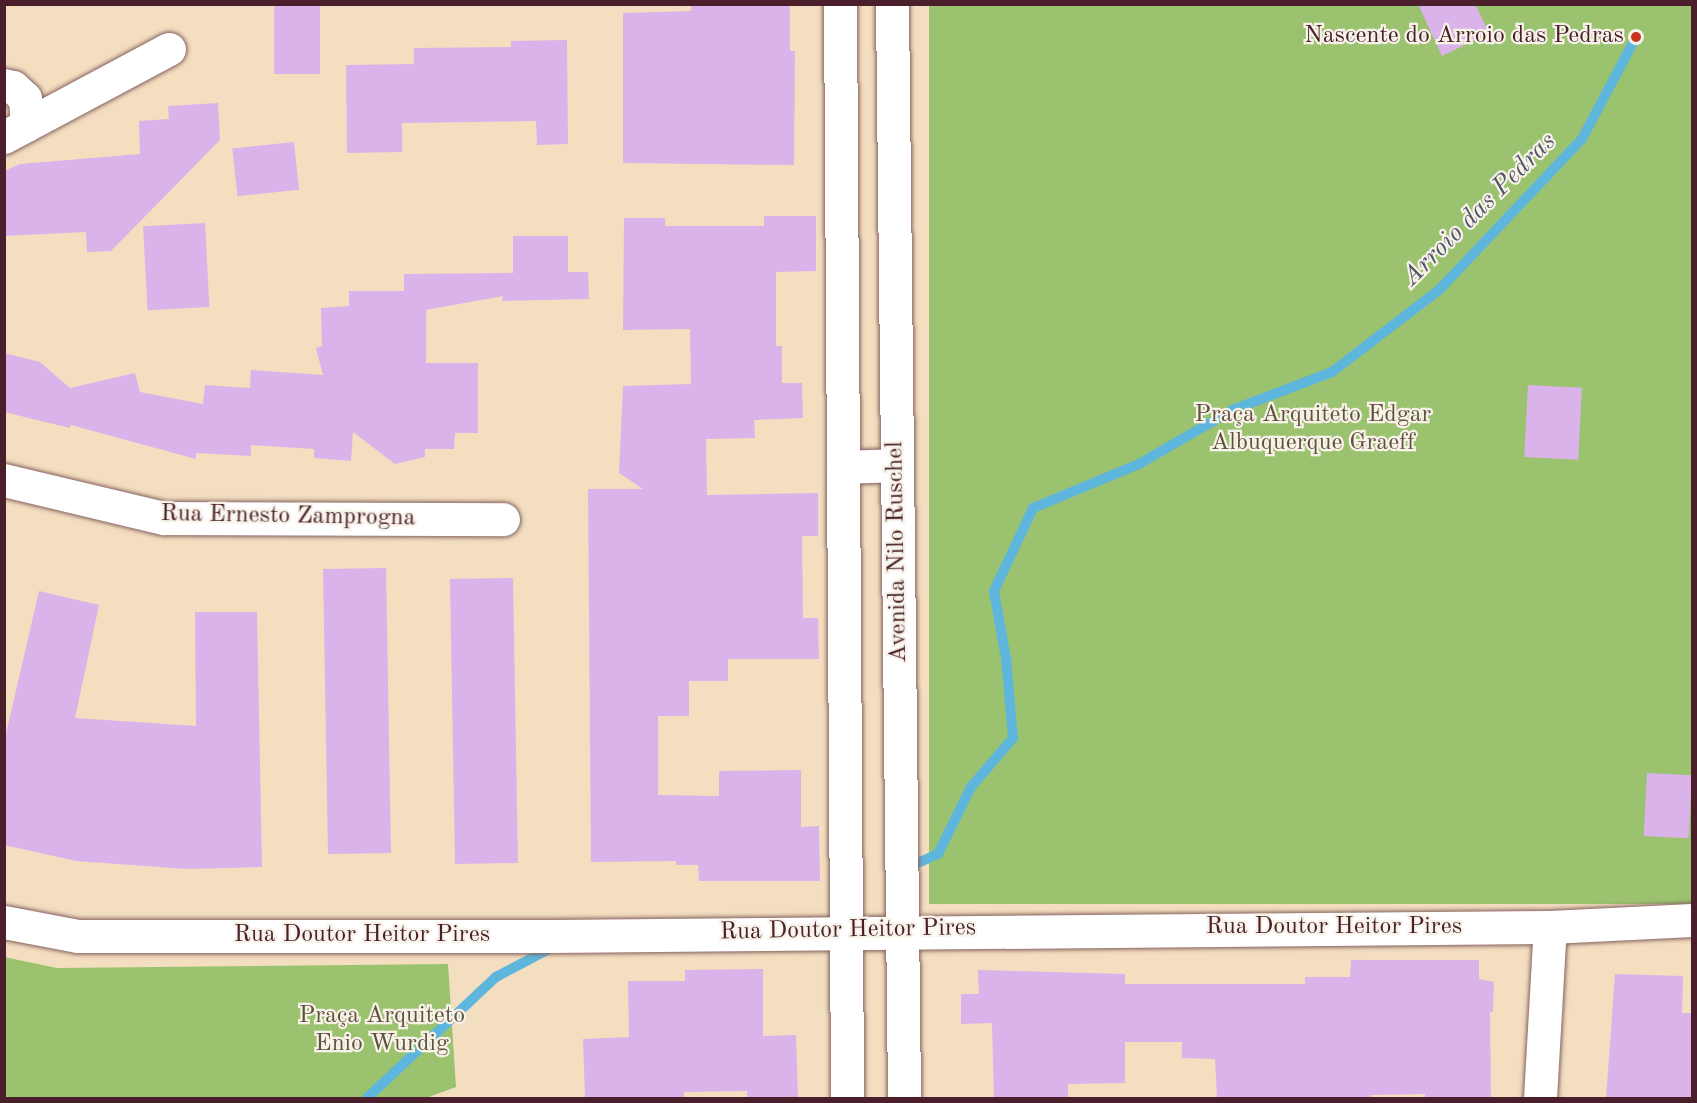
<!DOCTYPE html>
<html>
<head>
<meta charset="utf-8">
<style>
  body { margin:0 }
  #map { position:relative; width:1697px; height:1103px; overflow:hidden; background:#f3dec0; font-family:"Old Standard TT",serif }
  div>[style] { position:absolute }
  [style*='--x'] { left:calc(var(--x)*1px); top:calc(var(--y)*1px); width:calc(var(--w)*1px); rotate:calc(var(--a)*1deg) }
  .green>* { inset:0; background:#9bc36f; transform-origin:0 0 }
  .stream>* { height:10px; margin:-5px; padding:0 5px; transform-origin:5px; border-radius:5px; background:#5fb6dc }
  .building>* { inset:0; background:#dab3ea; transform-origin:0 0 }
  .roads { filter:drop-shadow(0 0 2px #85625f) drop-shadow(0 0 2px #85625f) }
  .minor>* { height:33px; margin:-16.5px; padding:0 16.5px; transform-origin:16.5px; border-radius:16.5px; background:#fff }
  .dots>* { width:16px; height:16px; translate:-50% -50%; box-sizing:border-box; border:3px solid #f7f3e8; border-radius:50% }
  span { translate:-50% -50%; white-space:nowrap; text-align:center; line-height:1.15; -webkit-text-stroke:4.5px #f7f3e8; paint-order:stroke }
  .poi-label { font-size:24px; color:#4a1f2b }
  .right { translate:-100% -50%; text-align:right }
  .park-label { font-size:24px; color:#62503f }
  .street-label { font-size:24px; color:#4a1f2b }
  .water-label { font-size:26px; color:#515469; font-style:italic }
  .frame { position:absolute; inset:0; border:6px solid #4a1f2b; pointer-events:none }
</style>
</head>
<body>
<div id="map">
  <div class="green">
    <div style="left:929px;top:5px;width:763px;height:899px"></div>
    <div style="clip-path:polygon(4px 957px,57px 968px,448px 964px,456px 1087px,426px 1098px,5px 1098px)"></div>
  </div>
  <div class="stream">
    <div style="--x:911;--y:866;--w:30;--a:-24"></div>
    <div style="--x:938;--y:854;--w:75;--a:-63.8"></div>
    <div style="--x:971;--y:787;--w:65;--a:-49.4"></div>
    <div style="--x:1013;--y:738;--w:80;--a:-95"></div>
    <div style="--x:1006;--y:658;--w:68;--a:-100.2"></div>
    <div style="--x:994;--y:591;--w:92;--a:-64.8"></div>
    <div style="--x:1033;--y:508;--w:115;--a:-22.5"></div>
    <div style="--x:1139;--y:464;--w:108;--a:-30.1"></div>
    <div style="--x:1232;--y:410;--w:107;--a:-20.8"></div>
    <div style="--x:1332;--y:372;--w:136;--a:-37.5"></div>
    <div style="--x:1440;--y:289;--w:207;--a:-46.6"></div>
    <div style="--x:1582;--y:139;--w:115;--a:-62.1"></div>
    <div style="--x:367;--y:1098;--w:177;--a:-43.2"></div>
    <div style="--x:496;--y:977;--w:64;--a:-27.8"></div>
  </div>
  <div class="building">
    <div style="left:274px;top:4px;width:46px;height:70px"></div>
    <div style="clip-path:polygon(691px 4px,790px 4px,790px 51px,795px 51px,794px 165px,623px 163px,623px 13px,691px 11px)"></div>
    <div style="clip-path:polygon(1418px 4px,1475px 4px,1489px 33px,1442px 56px)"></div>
    <div style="clip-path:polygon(567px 40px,568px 144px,537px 145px,536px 121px,402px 123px,402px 152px,347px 153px,346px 65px,414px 64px,414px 48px,511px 47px,511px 41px)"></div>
    <div style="clip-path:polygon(218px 103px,220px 140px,111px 251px,87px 252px,86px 232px,4px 236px,4px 171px,20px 164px,140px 154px,139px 121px,169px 119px,168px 106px)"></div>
    <div style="left:294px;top:142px;width:48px;height:62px;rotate:84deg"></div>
    <div style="clip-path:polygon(764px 216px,816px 216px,816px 271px,776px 272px,776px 346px,782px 346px,782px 383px,802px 383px,803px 418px,754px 420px,755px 438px,706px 439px,707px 495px,818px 493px,818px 536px,802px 536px,803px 618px,818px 618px,819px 659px,728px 659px,728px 681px,689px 681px,689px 716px,658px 716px,658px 795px,719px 796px,719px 771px,801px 770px,801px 827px,819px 826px,820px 881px,699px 881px,698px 865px,676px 865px,676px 861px,591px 862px,588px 489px,643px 489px,619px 473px,623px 386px,691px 384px,690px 329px,623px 330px,624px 218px,665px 218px,665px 226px,764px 226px)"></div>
    <div style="left:205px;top:223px;width:84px;height:62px;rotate:87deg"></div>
    <div style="clip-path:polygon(513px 236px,568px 236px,568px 272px,588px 272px,589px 299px,502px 301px,503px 296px,426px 310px,426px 363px,478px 363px,478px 433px,455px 433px,454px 449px,425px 449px,425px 457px,395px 464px,353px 432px,351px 461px,314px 458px,314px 449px,251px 445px,251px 456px,196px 453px,196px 459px,71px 425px,70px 428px,4px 412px,4px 353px,40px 362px,70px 388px,135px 373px,140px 392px,203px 404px,205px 385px,250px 388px,251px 370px,323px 375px,316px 348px,322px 346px,321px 308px,349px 306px,349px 291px,404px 291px,404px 274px,513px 273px)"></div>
    <div style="left:1528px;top:385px;width:54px;height:72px;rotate:3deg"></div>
    <div style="left:386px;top:568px;width:285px;height:63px;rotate:89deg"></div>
    <div style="left:513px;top:578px;width:285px;height:63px;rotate:89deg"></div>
    <div style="clip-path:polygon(39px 591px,99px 605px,75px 718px,196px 726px,195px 612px,257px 612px,262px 867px,186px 869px,76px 861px,4px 845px,4px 742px)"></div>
    <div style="left:1647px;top:773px;width:45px;height:63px;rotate:3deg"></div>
    <div style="clip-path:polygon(1351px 960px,1479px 960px,1479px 979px,1494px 982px,1493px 1012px,1490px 1012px,1491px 1098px,1425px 1098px,1425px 1094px,1371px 1095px,1371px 1098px,1217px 1098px,1215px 1059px,1182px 1058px,1182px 1042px,1125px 1042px,1125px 1083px,1068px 1084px,1068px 1098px,994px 1098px,992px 1023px,961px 1024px,961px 994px,979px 994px,978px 970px,1125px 974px,1125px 984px,1305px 984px,1305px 977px,1350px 977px)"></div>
    <div style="clip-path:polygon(763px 969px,763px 1036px,796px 1035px,798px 1098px,747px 1098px,747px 1091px,684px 1092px,684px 1098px,585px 1098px,583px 1039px,629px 1037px,628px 981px,685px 981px,685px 970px)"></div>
    <div style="clip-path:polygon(1615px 974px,1683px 976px,1682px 1013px,1692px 1013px,1692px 1098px,1606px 1098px)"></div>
  </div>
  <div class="roads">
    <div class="minor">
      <div style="--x:840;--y:4;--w:1094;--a:89.63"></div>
      <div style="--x:892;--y:4;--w:1094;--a:89.37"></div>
      <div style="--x:4;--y:85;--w:9;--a:13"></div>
      <div style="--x:13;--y:87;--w:16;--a:43"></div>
      <div style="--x:25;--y:98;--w:27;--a:86"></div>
      <div style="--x:4;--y:137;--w:187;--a:-28.1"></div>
      <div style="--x:843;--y:467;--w:54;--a:-2.1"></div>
      <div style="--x:4;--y:480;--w:164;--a:13.4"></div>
      <div style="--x:164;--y:518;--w:339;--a:0.2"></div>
      <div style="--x:4;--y:922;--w:75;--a:10.7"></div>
      <div style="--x:78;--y:936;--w:472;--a:0"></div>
      <div style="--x:550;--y:936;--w:1000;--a:-0.52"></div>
      <div style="--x:1550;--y:927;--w:142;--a:-2.8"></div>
      <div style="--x:1540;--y:1098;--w:171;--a:-86.7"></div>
    </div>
  </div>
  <div class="dots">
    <div style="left:1636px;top:37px;background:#c8321e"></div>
  </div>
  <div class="poi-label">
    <span class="right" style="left:1624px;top:37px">Nascente do Arroio das Pedras</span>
  </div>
  <div class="park-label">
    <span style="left:1313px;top:430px">Praça Arquiteto Edgar<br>Albuquerque Graeff</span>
    <span style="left:382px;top:1031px">Praça Arquiteto<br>Enio Wurdig</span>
  </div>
  <div class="street-label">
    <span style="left:288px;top:517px;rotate:1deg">Rua Ernesto Zamprogna</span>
    <span style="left:898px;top:552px;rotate:-91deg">Avenida Nilo Ruschel</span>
    <span style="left:1334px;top:928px">Rua Doutor Heitor Pires</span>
    <span style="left:848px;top:931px;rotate:-1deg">Rua Doutor Heitor Pires</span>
    <span style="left:362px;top:936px">Rua Doutor Heitor Pires</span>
  </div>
  <div class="water-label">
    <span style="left:1480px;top:210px;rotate:-45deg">Arroio das Pedras</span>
  </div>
  <div class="frame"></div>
</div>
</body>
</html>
